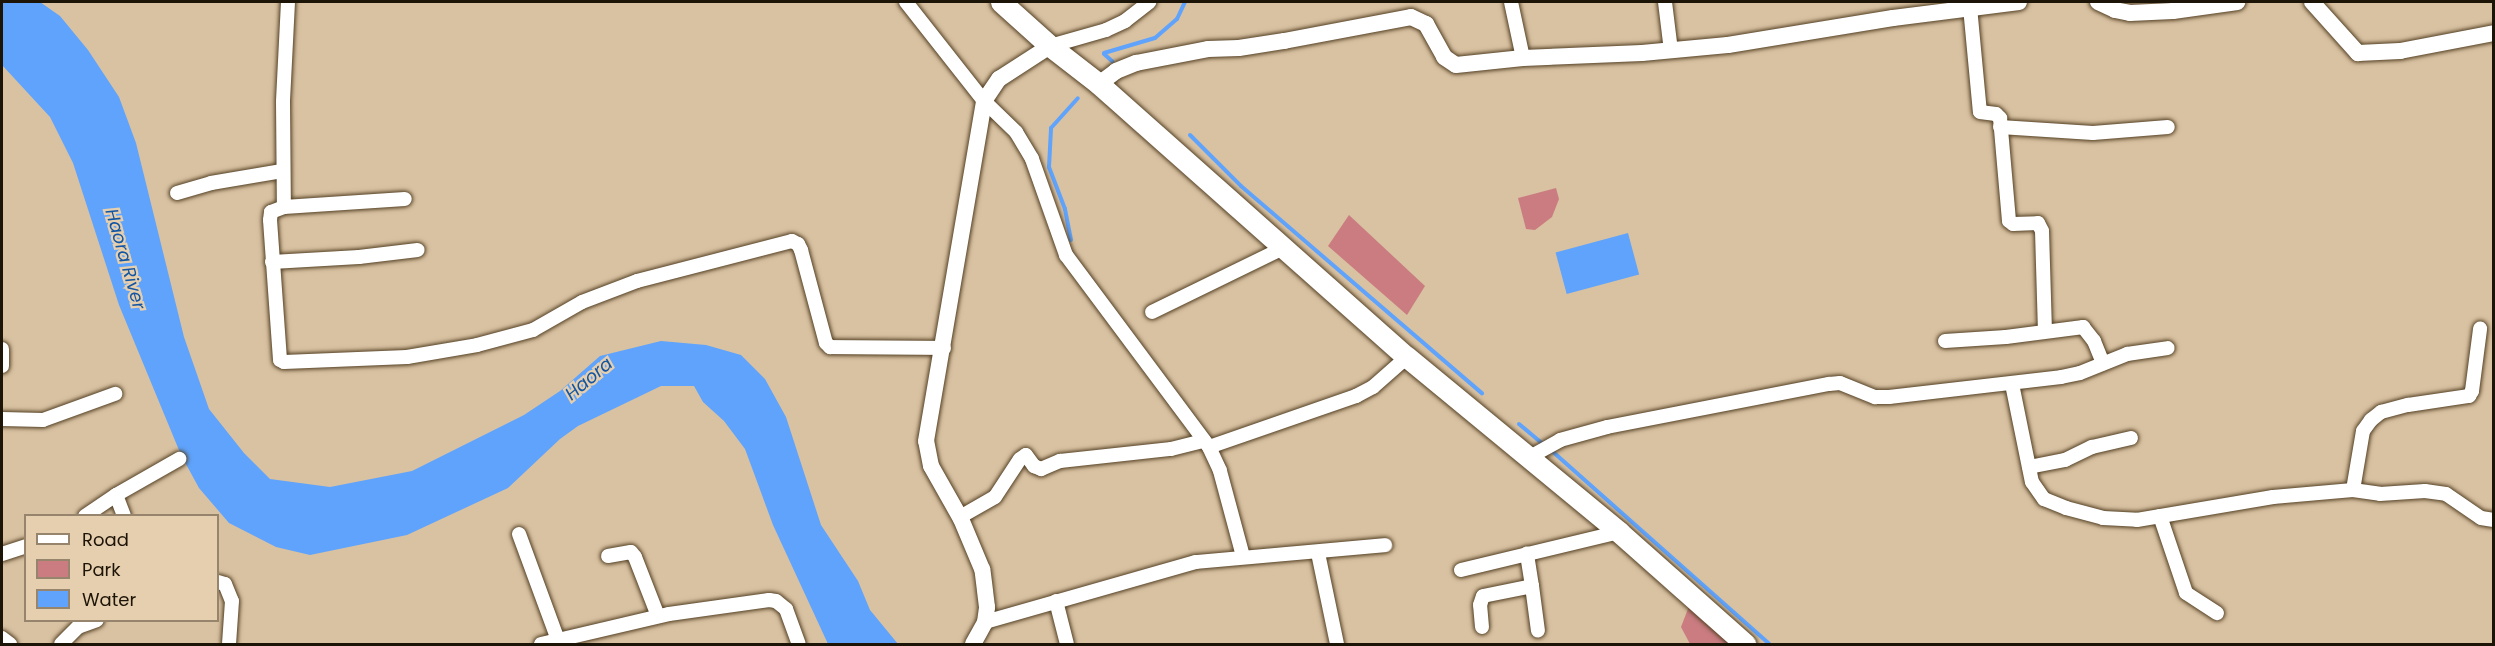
<!DOCTYPE html>
<html>
<head>
<meta charset="utf-8">
<style>
  body { margin:0 }
  #map { position:relative; width:2495px; height:646px; overflow:hidden; background:#d9c2a2; font-family:Poppins,sans-serif }
  div>[style] { position:absolute }
  [style*='--x'] { left:calc(var(--x)*1px); top:calc(var(--y)*1px); width:calc(var(--w)*1px); rotate:calc(var(--a)*1deg) }
  .green>* { inset:0; background:#ca7c81 }
  .water>* { inset:0; background:#5fa3fc; transform-origin:0 0 }
  .stream>* { height:4px; margin:-2px; padding:0 2px; transform-origin:2px; border-radius:2px; background:#5fa3fc }
  .roads { filter:drop-shadow(0 0 2px #544024) drop-shadow(0 0 2px #544024) }
  .minor>* { height:14px; margin:-7px; padding:0 7px; transform-origin:7px; border-radius:7px; background:#fff }
  .tertiary>* { height:16px; margin:-8px; padding:0 8px; transform-origin:8px; border-radius:8px; background:#fff }
  .primary>* { height:21px; margin:-10.5px; padding:0 10.5px; transform-origin:10.5px; border-radius:10.5px; background:#fff }
  span { translate:-50% -50%; white-space:nowrap; text-align:center; line-height:1.15; -webkit-text-stroke:4.5px #e6cfae; paint-order:stroke }
  .water-label { font-size:18px; color:#1155a4; font-style:italic }
  .frame { position:absolute; inset:0; border:3px solid #1d1408; pointer-events:none }
  .legend { position:absolute; left:24px; top:514px; width:195px; height:108px; box-sizing:border-box; background:#e6cfae; border:2px solid #96846c; margin:0; padding:8px 10px; list-style:none; font-size:18px; color:#1d1408 }
  .legend li { display:flex; align-items:center; gap:12px; height:30px }
  .legend b { width:30px; border:2px solid #96846c }
</style>
</head>
<body>
<div id="map">
  <div class="green">
    <div style="clip-path:polygon(1556px 188px,1559px 199px,1552px 217px,1535px 230px,1526px 229px,1518px 198px)"></div>
    <div style="clip-path:polygon(1349px 215px,1425px 286px,1407px 315px,1328px 246px)"></div>
    <div style="clip-path:polygon(1691px 601px,1738px 644px,1690px 644px,1681px 627px)"></div>
  </div>
  <div class="water">
    <div style="clip-path:polygon(2px 2px,40px 2px,60px 16px,88px 50px,119px 97px,136px 143px,184px 337px,209px 409px,244px 453px,270px 479px,330px 487px,412px 471px,524px 415px,560px 391px,600px 356px,661px 341px,706px 345px,741px 355px,765px 379px,786px 417px,821px 525px,858px 581px,870px 610px,898px 644px,828px 644px,773px 525px,745px 449px,724px 421px,703px 402px,694px 386px,661px 386px,578px 426px,560px 439px,508px 488px,407px 535px,310px 555px,276px 547px,229px 523px,199px 488px,181px 455px,119px 305px,73px 163px,50px 117px,2px 65px)"></div>
    <div style="left:1628px;top:233px;width:43px;height:75px;rotate:75deg"></div>
  </div>
  <div class="stream">
    <div style="--x:1104;--y:53;--w:53;--a:-16.4"></div>
    <div style="--x:1155;--y:38;--w:29;--a:-41"></div>
    <div style="--x:1177;--y:19;--w:19;--a:-65"></div>
    <div style="--x:1104;--y:54;--w:11;--a:41"></div>
    <div style="--x:1190;--y:135;--w:72;--a:45"></div>
    <div style="--x:1241;--y:186;--w:318;--a:40.7"></div>
    <div style="--x:1071;--y:240;--w:32;--a:-101"></div>
    <div style="--x:1065;--y:209;--w:45;--a:-110.9"></div>
    <div style="--x:1049;--y:167;--w:39;--a:-87"></div>
    <div style="--x:1051;--y:128;--w:40;--a:-48"></div>
    <div style="--x:1519;--y:424;--w:30;--a:40"></div>
    <div style="--x:1552;--y:451;--w:290;--a:41.6"></div>
  </div>
  <div class="roads">
    <div class="minor">
      <div style="--x:288;--y:2;--w:100;--a:92.9"></div>
      <div style="--x:283;--y:102;--w:105;--a:89.5"></div>
      <div style="--x:284;--y:207;--w:121;--a:-3.8"></div>
      <div style="--x:906;--y:2;--w:126;--a:51.8"></div>
      <div style="--x:984;--y:101;--w:45;--a:44.1"></div>
      <div style="--x:1016;--y:132;--w:31;--a:59"></div>
      <div style="--x:1032;--y:159;--w:102;--a:70.5"></div>
      <div style="--x:1066;--y:255;--w:239;--a:53.3"></div>
      <div style="--x:1209;--y:447;--w:26;--a:65"></div>
      <div style="--x:1220;--y:471;--w:88;--a:74.9"></div>
      <div style="--x:1511;--y:2;--w:57;--a:77.9"></div>
      <div style="--x:1665;--y:2;--w:49;--a:83"></div>
      <div style="--x:1970;--y:7;--w:105;--a:84.6"></div>
      <div style="--x:1980;--y:112;--w:16;--a:7"></div>
      <div style="--x:1996;--y:114;--w:6;--a:45"></div>
      <div style="--x:2000;--y:118;--w:103;--a:85"></div>
      <div style="--x:2009;--y:221;--w:5;--a:37"></div>
      <div style="--x:2013;--y:224;--w:25;--a:-2"></div>
      <div style="--x:2038;--y:223;--w:9;--a:63"></div>
      <div style="--x:2042;--y:231;--w:99;--a:88.3"></div>
      <div style="--x:1050;--y:46;--w:58;--a:-15.9"></div>
      <div style="--x:1106;--y:30;--w:21;--a:-25"></div>
      <div style="--x:1125;--y:21;--w:31;--a:-38"></div>
      <div style="--x:2000;--y:127;--w:93;--a:3.7"></div>
      <div style="--x:2093;--y:133;--w:75;--a:-4.6"></div>
      <div style="--x:177;--y:193;--w:35;--a:-16"></div>
      <div style="--x:211;--y:183;--w:72;--a:-9.6"></div>
      <div style="--x:284;--y:207;--w:14;--a:159"></div>
      <div style="--x:271;--y:212;--w:8;--a:97"></div>
      <div style="--x:270;--y:220;--w:140;--a:85.9"></div>
      <div style="--x:280;--y:360;--w:4;--a:27"></div>
      <div style="--x:284;--y:362;--w:123;--a:-2.3"></div>
      <div style="--x:407;--y:357;--w:71;--a:-9.7"></div>
      <div style="--x:477;--y:345;--w:58;--a:-15"></div>
      <div style="--x:533;--y:330;--w:56;--a:-29.7"></div>
      <div style="--x:582;--y:302;--w:59;--a:-20.9"></div>
      <div style="--x:637;--y:281;--w:160;--a:-14.5"></div>
      <div style="--x:792;--y:241;--w:7;--a:27"></div>
      <div style="--x:798;--y:244;--w:7;--a:63"></div>
      <div style="--x:801;--y:250;--w:96;--a:75"></div>
      <div style="--x:826;--y:343;--w:6;--a:45"></div>
      <div style="--x:830;--y:347;--w:114;--a:0.5"></div>
      <div style="--x:272;--y:262;--w:87;--a:-3.3"></div>
      <div style="--x:359;--y:257;--w:59;--a:-6.8"></div>
      <div style="--x:1152;--y:312;--w:146;--a:-26"></div>
      <div style="--x:1945;--y:341;--w:61;--a:-3.8"></div>
      <div style="--x:2006;--y:337;--w:78;--a:-7.4"></div>
      <div style="--x:2083;--y:327;--w:18;--a:52"></div>
      <div style="--x:2094;--y:341;--w:24;--a:68"></div>
      <div style="--x:2;--y:349;--w:17;--a:90"></div>
      <div style="--x:2012;--y:384;--w:100;--a:78.5"></div>
      <div style="--x:2032;--y:482;--w:21;--a:55"></div>
      <div style="--x:2044;--y:499;--w:24;--a:22"></div>
      <div style="--x:2066;--y:508;--w:38;--a:15"></div>
      <div style="--x:2103;--y:518;--w:34;--a:3"></div>
      <div style="--x:2137;--y:520;--w:138;--a:-9.6"></div>
      <div style="--x:2273;--y:497;--w:80;--a:-5"></div>
      <div style="--x:2353;--y:490;--w:27;--a:8"></div>
      <div style="--x:2380;--y:494;--w:45;--a:-3.8"></div>
      <div style="--x:2425;--y:491;--w:21;--a:8"></div>
      <div style="--x:2446;--y:494;--w:42;--a:34.4"></div>
      <div style="--x:2481;--y:518;--w:13;--a:9"></div>
      <div style="--x:2;--y:419;--w:41;--a:1.4"></div>
      <div style="--x:43;--y:420;--w:77;--a:-19.9"></div>
      <div style="--x:1209;--y:447;--w:156;--a:-19.1"></div>
      <div style="--x:1356;--y:396;--w:19;--a:-28"></div>
      <div style="--x:1373;--y:387;--w:45;--a:-41.4"></div>
      <div style="--x:1528;--y:458;--w:37;--a:-29"></div>
      <div style="--x:1560;--y:440;--w:49;--a:-15.5"></div>
      <div style="--x:1607;--y:427;--w:226;--a:-11"></div>
      <div style="--x:1829;--y:384;--w:11;--a:-5"></div>
      <div style="--x:1840;--y:383;--w:38;--a:22"></div>
      <div style="--x:1875;--y:397;--w:14;--a:0"></div>
      <div style="--x:1889;--y:397;--w:173;--a:-6.6"></div>
      <div style="--x:2061;--y:377;--w:19;--a:-12"></div>
      <div style="--x:2080;--y:373;--w:51;--a:-22"></div>
      <div style="--x:2127;--y:354;--w:41;--a:-8.3"></div>
      <div style="--x:2029;--y:467;--w:37;--a:-11"></div>
      <div style="--x:2065;--y:460;--w:30;--a:-26"></div>
      <div style="--x:2092;--y:447;--w:40;--a:-13"></div>
      <div style="--x:2353;--y:490;--w:60;--a:-80.4"></div>
      <div style="--x:2363;--y:431;--w:14;--a:-54"></div>
      <div style="--x:2371;--y:420;--w:13;--a:-39"></div>
      <div style="--x:2381;--y:412;--w:28;--a:-15"></div>
      <div style="--x:2408;--y:405;--w:62;--a:-8.4"></div>
      <div style="--x:2469;--y:396;--w:6;--a:-59"></div>
      <div style="--x:2472;--y:391;--w:63;--a:-82.6"></div>
      <div style="--x:116;--y:495;--w:73;--a:-29.7"></div>
      <div style="--x:85;--y:516;--w:37;--a:-34"></div>
      <div style="--x:116;--y:495;--w:22;--a:69"></div>
      <div style="--x:2160;--y:516;--w:81;--a:71.3"></div>
      <div style="--x:2186;--y:593;--w:37;--a:33"></div>
      <div style="--x:960;--y:517;--w:40;--a:-29.7"></div>
      <div style="--x:995;--y:497;--w:45;--a:-56.7"></div>
      <div style="--x:1020;--y:459;--w:7;--a:-34"></div>
      <div style="--x:1026;--y:455;--w:14;--a:54"></div>
      <div style="--x:1034;--y:466;--w:8;--a:23"></div>
      <div style="--x:1041;--y:469;--w:21;--a:-23"></div>
      <div style="--x:1060;--y:461;--w:112;--a:-6.2"></div>
      <div style="--x:1171;--y:449;--w:34;--a:-14"></div>
      <div style="--x:519;--y:534;--w:113;--a:69.8"></div>
      <div style="--x:1318;--y:553;--w:93;--a:78.2"></div>
      <div style="--x:2;--y:554;--w:25;--a:-18"></div>
      <div style="--x:608;--y:556;--w:23;--a:-10"></div>
      <div style="--x:631;--y:552;--w:6;--a:51"></div>
      <div style="--x:635;--y:557;--w:63;--a:68.7"></div>
      <div style="--x:1461;--y:570;--w:163;--a:-13.5"></div>
      <div style="--x:218;--y:582;--w:7;--a:16"></div>
      <div style="--x:225;--y:584;--w:18;--a:68"></div>
      <div style="--x:232;--y:601;--w:43;--a:94"></div>
      <div style="--x:1532;--y:586;--w:45;--a:82.4"></div>
      <div style="--x:1056;--y:601;--w:44;--a:75.7"></div>
      <div style="--x:985;--y:622;--w:219;--a:-15.9"></div>
      <div style="--x:1196;--y:562;--w:190;--a:-5.1"></div>
      <div style="--x:1482;--y:627;--w:22;--a:-95"></div>
      <div style="--x:1480;--y:605;--w:9;--a:-72"></div>
      <div style="--x:1483;--y:596;--w:50;--a:-11.5"></div>
      <div style="--x:1532;--y:586;--w:33;--a:-99"></div>
      <div style="--x:2;--y:638;--w:10;--a:37"></div>
      <div style="--x:61;--y:644;--w:24;--a:-45"></div>
      <div style="--x:78;--y:627;--w:20;--a:-20"></div>
      <div style="--x:541;--y:644;--w:131;--a:-13.2"></div>
      <div style="--x:669;--y:614;--w:101;--a:-8"></div>
      <div style="--x:769;--y:600;--w:7;--a:8"></div>
      <div style="--x:776;--y:601;--w:13;--a:39"></div>
      <div style="--x:786;--y:609;--w:37;--a:70"></div>
    </div>
    <div class="tertiary">
      <div style="--x:2098;--y:2;--w:19;--a:25"></div>
      <div style="--x:2115;--y:10;--w:15;--a:11"></div>
      <div style="--x:2130;--y:13;--w:43;--a:-2.7"></div>
      <div style="--x:2173;--y:11;--w:65;--a:-8"></div>
      <div style="--x:2312;--y:2;--w:69;--a:48"></div>
      <div style="--x:2358;--y:53;--w:42;--a:-2.7"></div>
      <div style="--x:2400;--y:51;--w:96;--a:-10.8"></div>
      <div style="--x:1099;--y:84;--w:21;--a:-37"></div>
      <div style="--x:1116;--y:71;--w:22;--a:-22"></div>
      <div style="--x:1136;--y:63;--w:73;--a:-11"></div>
      <div style="--x:1208;--y:49;--w:31;--a:-2"></div>
      <div style="--x:1239;--y:48;--w:46;--a:-8.8"></div>
      <div style="--x:1284;--y:41;--w:129;--a:-10.7"></div>
      <div style="--x:1411;--y:17;--w:17;--a:25"></div>
      <div style="--x:1426;--y:24;--w:38;--a:61"></div>
      <div style="--x:1444;--y:57;--w:14;--a:34"></div>
      <div style="--x:1456;--y:65;--w:67;--a:-6"></div>
      <div style="--x:1523;--y:58;--w:119;--a:-2.4"></div>
      <div style="--x:1642;--y:53;--w:86;--a:-5.3"></div>
      <div style="--x:1728;--y:45;--w:167;--a:-9.3"></div>
      <div style="--x:1893;--y:18;--w:127;--a:-7.2"></div>
      <div style="--x:973;--y:644;--w:25;--a:-61"></div>
      <div style="--x:985;--y:622;--w:15;--a:-82"></div>
      <div style="--x:987;--y:607;--w:38;--a:-97"></div>
      <div style="--x:982;--y:569;--w:54;--a:-112.8"></div>
      <div style="--x:961;--y:519;--w:61;--a:-119.5"></div>
      <div style="--x:931;--y:466;--w:25;--a:-101"></div>
      <div style="--x:926;--y:441;--w:345;--a:-80.3"></div>
      <div style="--x:984;--y:101;--w:27;--a:-56"></div>
      <div style="--x:999;--y:79;--w:61;--a:-32.9"></div>
    </div>
    <div class="primary">
      <div style="--x:1001;--y:2;--w:66;--a:41.9"></div>
      <div style="--x:1050;--y:46;--w:62;--a:37.8"></div>
      <div style="--x:1099;--y:84;--w:412;--a:41.6"></div>
      <div style="--x:1407;--y:357;--w:275;--a:39.5"></div>
      <div style="--x:1619;--y:532;--w:169;--a:41.6"></div>
    </div>
  </div>
  <div class="water-label">
    <span style="left:125px;top:259px;rotate:74deg">Haora River</span>
    <span style="left:589px;top:379px;rotate:-40deg">Haora</span>
  </div>
  <div class="frame"></div>
  <ul class="legend">
  <li><b style="height:8px;background:#fff"></b>Road</li>
  <li><b style="height:16px;background:#ca7c81"></b>Park</li>
  <li><b style="height:16px;background:#5fa3fc"></b>Water</li>
  </ul>
</div>
</body>
</html>
